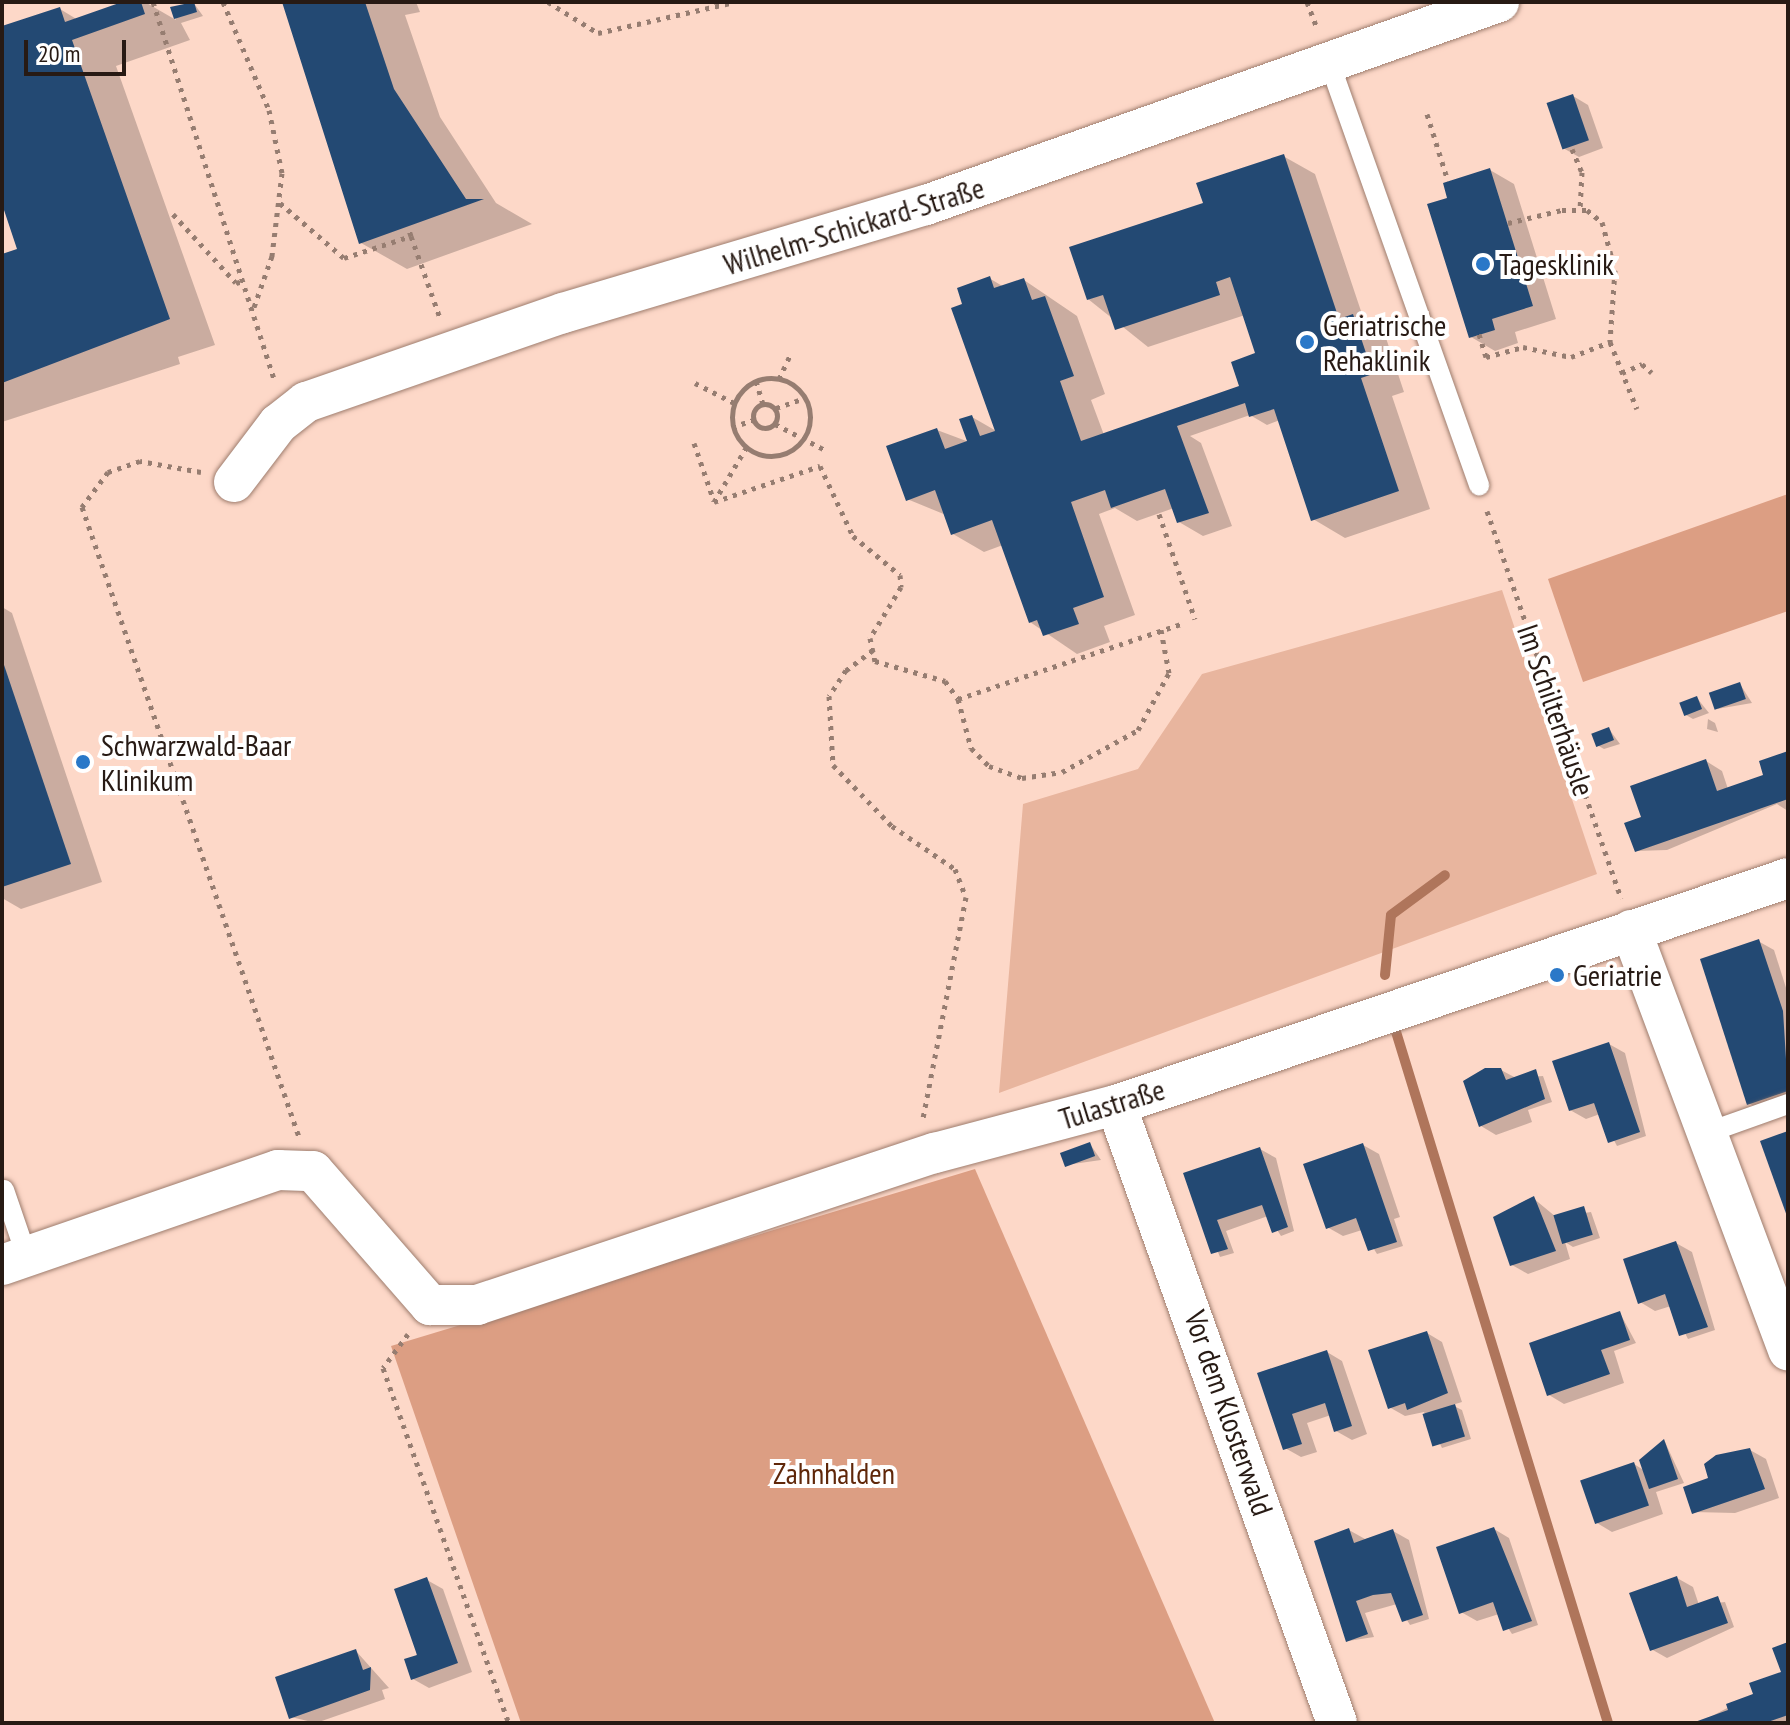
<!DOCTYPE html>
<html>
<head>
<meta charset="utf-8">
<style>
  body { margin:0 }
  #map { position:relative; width:1790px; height:1725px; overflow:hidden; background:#fdd8c8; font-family:"PT Sans Narrow",sans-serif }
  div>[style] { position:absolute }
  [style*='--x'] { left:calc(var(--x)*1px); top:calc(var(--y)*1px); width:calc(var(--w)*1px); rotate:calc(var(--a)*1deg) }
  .green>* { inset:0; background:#e8b59e }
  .forest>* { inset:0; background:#dc9e83 }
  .shadow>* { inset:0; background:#0003 }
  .stream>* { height:10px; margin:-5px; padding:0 5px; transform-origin:5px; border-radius:5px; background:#af755b }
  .building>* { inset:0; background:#234973; transform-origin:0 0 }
  .path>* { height:5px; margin-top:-2.5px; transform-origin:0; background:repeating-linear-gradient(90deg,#967d71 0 4px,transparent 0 10px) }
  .path>.ring { margin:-2.5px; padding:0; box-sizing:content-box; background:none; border:5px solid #967d71; border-radius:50% }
  .roads { filter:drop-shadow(0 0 2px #9e7d6e) drop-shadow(0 0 2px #9e7d6e) }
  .service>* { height:20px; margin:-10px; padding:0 10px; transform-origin:10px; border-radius:10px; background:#fff }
  .minor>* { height:40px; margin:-20px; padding:0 20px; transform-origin:20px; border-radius:20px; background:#fff }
  .dots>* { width:22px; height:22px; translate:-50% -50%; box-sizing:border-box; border:4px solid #fff; border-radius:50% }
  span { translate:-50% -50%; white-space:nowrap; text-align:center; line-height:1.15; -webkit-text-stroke:8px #fff; paint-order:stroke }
  .street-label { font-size:30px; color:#271a14 }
  .poi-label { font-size:30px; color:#271a14 }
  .left { translate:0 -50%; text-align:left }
  .park-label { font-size:30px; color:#5f2709 }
  .frame { position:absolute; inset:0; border:4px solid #271a14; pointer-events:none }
  .scale { position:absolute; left:24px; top:40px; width:102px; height:36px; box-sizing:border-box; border:4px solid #271a14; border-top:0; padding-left:10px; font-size:24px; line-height:28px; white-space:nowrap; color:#271a14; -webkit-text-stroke:6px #fff; paint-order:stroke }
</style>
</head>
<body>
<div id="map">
  <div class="green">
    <div style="clip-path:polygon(1502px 590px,1597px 874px,999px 1093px,1023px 804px,1138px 769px,1202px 674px)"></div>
  </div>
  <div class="forest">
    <div style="clip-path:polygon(1788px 494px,1788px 611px,1583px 682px,1548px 579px)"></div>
    <div style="clip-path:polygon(975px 1169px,1215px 1723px,521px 1723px,391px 1346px)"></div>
  </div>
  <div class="shadow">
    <div style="clip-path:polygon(129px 2px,145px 2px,176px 20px,172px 8px,193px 2px,203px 16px,181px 23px,190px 40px,116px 66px,215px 345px,178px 357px,180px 364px,2px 422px,2px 256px,20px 250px,2px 198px,2px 29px,60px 9px,78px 20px)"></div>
    <div style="clip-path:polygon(284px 2px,416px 2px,420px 12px,405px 15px,440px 117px,496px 203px,532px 224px,407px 269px,361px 243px)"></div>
    <div style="clip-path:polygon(1573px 96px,1588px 105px,1603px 148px,1579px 157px,1563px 148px)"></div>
    <div style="clip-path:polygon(1283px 156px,1315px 174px,1365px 323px,1385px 335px,1404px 392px,1392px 396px,1430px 509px,1345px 538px,1313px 519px,1280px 420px,1267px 425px,1250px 415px,1190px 436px,1201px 443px,1232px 526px,1203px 536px,1179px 522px,1174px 508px,1137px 521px,1115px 508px,1099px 514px,1135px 615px,1104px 626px,1110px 642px,1077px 654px,1030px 622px,1003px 545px,984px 552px,953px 534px,946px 515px,907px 499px,937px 430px,969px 442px,972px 417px,998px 432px,965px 305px,989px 278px,1004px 287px,1024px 280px,1077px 316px,1105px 394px,1091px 400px,1104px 435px,1242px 388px,1258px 355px,1245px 315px,1148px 347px,1088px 299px,1205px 204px)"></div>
    <div style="clip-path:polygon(1490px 170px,1514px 184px,1556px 319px,1515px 332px,1518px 343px,1495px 351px,1471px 337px,1450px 199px)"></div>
    <div style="clip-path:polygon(2px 607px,12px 613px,102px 882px,21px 909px,2px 898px)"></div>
    <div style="clip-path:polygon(1740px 684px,1752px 703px,1717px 709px)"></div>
    <div style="clip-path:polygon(1697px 698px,1709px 713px,1693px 719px,1686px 715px)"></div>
    <div style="clip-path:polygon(1708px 719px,1715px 723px,1718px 732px,1707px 729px)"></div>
    <div style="clip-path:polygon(1609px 729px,1620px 744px,1604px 749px,1597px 745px)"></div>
    <div style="clip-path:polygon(1788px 753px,1788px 811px,1777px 804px,1667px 850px,1636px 851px,1644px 819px,1706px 761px,1722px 771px,1728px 789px,1767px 780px)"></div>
    <div style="clip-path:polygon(1758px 941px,1774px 950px,1788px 994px,1788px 1104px,1764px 1113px,1749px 1103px)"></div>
    <div style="clip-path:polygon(1609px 1044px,1625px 1053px,1646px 1136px,1617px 1146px,1600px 1114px,1586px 1119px,1570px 1110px)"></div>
    <div style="clip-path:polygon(1501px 1070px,1516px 1078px,1543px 1076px,1552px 1102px,1528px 1110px,1532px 1122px,1496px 1135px,1481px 1126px)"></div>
    <div style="clip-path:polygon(1090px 1144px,1101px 1160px,1066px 1165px)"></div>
    <div style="clip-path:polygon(1363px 1145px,1379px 1154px,1400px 1217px,1394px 1219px,1403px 1246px,1377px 1254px,1362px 1230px,1343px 1236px,1327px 1227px)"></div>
    <div style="clip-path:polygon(1260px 1149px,1276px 1158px,1294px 1231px,1281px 1236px,1268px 1216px,1226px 1231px,1234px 1253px,1220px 1257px,1186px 1174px)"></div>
    <div style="clip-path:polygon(1533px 1198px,1556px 1217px,1591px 1212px,1600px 1238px,1573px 1247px,1565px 1242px,1570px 1259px,1528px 1274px,1512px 1265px,1518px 1204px)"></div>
    <div style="clip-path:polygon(1676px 1243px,1692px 1252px,1715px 1330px,1688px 1339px,1671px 1306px,1655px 1311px,1640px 1302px)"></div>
    <div style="clip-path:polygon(1620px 1313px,1636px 1343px,1614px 1351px,1624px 1383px,1564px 1404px,1549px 1395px)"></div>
    <div style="clip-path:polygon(1427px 1333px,1442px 1342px,1462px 1402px,1452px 1405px,1462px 1410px,1471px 1439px,1442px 1448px,1424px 1412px,1405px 1416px,1389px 1407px)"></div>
    <div style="clip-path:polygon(1327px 1352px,1342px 1361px,1367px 1434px,1352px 1440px,1336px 1431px,1331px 1415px,1307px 1423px,1317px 1452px,1301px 1457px,1285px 1448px,1260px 1374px)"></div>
    <div style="clip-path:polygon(1665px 1442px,1684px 1483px,1656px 1492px,1663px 1514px,1612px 1532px,1597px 1523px,1634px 1464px,1645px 1471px)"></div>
    <div style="clip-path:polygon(1750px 1450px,1766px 1459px,1779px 1498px,1735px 1513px,1693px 1512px,1708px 1480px)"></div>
    <div style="clip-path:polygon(1494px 1529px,1509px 1538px,1538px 1625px,1512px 1634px,1499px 1614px,1477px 1621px,1461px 1612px)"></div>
    <div style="clip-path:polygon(1349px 1530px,1365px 1539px,1393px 1531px,1409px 1540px,1429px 1619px,1410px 1625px,1397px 1604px,1365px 1613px,1374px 1637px,1348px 1641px)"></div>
    <div style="clip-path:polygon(1677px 1578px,1693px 1587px,1699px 1605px,1725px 1602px,1734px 1627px,1667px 1658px,1651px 1649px)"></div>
    <div style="clip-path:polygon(427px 1580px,443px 1589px,472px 1672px,429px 1688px,413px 1679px)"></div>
    <div style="clip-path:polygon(1788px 1644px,1788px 1721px,1699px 1723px,1785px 1677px)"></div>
    <div style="clip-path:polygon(356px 1651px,389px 1688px,382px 1690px,385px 1699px,316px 1723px,291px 1717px)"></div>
  </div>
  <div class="stream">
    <div style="--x:1385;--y:975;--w:60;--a:-84.3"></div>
    <div style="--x:1391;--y:915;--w:67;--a:-36.5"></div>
    <div style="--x:1393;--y:1022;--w:733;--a:72.95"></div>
  </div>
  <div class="building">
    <div style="clip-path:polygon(122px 2px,141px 2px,145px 14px,72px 40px,170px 319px,2px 383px,2px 254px,17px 249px,2px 204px,2px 26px,60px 7px,65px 22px)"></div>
    <div style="clip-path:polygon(194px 2px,197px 12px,174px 19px,170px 7px)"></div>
    <div style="clip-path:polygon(282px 2px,365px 2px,394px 89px,466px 199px,484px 199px,359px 244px)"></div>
    <div style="left:1573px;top:94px;width:49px;height:28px;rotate:71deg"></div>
    <div style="clip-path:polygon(1284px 154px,1339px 319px,1353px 314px,1373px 374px,1361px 378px,1399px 491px,1311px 521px,1274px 409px,1249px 417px,1245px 403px,1177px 426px,1209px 513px,1177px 523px,1165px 489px,1111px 508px,1105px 490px,1071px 502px,1104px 597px,1073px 608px,1079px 624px,1043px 636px,1037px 620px,1029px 623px,992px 520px,951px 535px,935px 490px,906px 501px,886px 446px,937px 428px,945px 449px,967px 441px,959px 419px,972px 415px,980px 436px,995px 431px,951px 308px,962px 304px,957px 288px,990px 276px,994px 288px,1024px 278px,1032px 300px,1045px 296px,1074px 376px,1060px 381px,1081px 441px,1239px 386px,1231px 362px,1255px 353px,1230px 277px,1216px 282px,1220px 295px,1115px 330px,1103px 295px,1087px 300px,1069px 247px,1203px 203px,1196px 183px)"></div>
    <div style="clip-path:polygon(1490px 168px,1533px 306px,1492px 319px,1495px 330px,1469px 338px,1427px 204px,1447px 198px,1443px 183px)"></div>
    <div style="clip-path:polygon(2px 659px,71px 864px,2px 887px)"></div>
    <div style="left:1740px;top:682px;width:18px;height:33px;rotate:71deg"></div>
    <div style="left:1697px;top:696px;width:14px;height:19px;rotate:69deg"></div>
    <div style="left:1609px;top:727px;width:14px;height:19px;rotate:69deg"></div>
    <div style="clip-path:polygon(1788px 751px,1788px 799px,1635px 852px,1624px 823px,1641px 817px,1630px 786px,1706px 759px,1717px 791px,1763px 775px,1759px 761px)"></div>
    <div style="clip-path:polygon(1759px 939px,1783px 1011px,1788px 1091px,1747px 1105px,1700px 959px)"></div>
    <div style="clip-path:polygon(1609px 1042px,1640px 1132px,1608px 1143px,1594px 1103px,1569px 1111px,1552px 1061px)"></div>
    <div style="clip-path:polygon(1485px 1068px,1501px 1068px,1506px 1080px,1536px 1069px,1545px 1099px,1479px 1127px,1463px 1081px)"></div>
    <div style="clip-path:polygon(1788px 1131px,1788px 1219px,1760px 1141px)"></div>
    <div style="left:1090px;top:1142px;width:15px;height:32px;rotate:70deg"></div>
    <div style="clip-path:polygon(1363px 1143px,1397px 1242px,1368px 1251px,1356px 1218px,1326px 1229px,1303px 1164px)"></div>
    <div style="clip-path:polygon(1260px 1147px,1288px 1227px,1272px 1233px,1262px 1205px,1217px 1220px,1228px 1249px,1211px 1254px,1183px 1173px)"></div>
    <div style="clip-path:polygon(1534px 1196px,1556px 1251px,1510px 1266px,1493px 1217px)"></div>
    <div style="left:1584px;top:1206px;width:30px;height:32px;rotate:73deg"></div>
    <div style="clip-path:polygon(1676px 1241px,1708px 1327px,1679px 1336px,1665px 1294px,1638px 1304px,1623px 1259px)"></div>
    <div style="clip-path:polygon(1620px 1311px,1630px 1340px,1601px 1350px,1610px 1374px,1547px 1396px,1529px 1343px)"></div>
    <div style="clip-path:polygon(1427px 1331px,1448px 1393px,1407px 1410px,1405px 1403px,1388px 1409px,1368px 1350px)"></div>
    <div style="clip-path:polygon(1327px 1350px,1352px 1426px,1334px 1432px,1325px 1403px,1292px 1414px,1302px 1444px,1283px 1450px,1257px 1373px)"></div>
    <div style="left:1455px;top:1404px;width:34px;height:34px;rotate:73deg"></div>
    <div style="clip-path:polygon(1664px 1439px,1678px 1479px,1649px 1489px,1639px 1460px)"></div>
    <div style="clip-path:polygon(1750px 1448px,1765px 1489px,1692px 1514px,1683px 1487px,1708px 1478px,1704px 1464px,1716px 1455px)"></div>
    <div style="left:1634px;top:1462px;width:46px;height:57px;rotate:71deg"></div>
    <div style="clip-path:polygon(1494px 1527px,1532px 1621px,1503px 1631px,1493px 1602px,1459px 1614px,1436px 1547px)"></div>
    <div style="clip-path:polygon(1349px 1528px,1354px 1543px,1393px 1529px,1423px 1615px,1402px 1622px,1391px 1593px,1373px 1595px,1356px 1601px,1368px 1634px,1346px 1642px,1314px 1541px)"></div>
    <div style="clip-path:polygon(1677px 1576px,1687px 1607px,1718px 1596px,1728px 1623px,1650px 1651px,1629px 1593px)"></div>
    <div style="clip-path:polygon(427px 1577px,458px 1663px,411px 1680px,404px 1659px,417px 1655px,394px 1589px)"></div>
    <div style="clip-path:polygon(1788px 1642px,1788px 1715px,1765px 1723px,1692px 1723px,1728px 1710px,1726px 1704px,1753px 1694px,1749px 1683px,1781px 1672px,1772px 1648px)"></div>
    <div style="clip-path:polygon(356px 1649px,363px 1670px,371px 1667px,370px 1690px,289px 1719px,275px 1677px)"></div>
  </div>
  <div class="path">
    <div style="--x:153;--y:2;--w:395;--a:72.2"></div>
    <div style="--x:223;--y:2;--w:117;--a:66.9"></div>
    <div style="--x:269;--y:110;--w:64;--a:78.3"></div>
    <div style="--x:282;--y:173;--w:84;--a:96.9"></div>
    <div style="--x:272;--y:256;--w:57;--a:109.4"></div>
    <div style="--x:548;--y:2;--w:59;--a:31.8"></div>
    <div style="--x:598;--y:33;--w:140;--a:-12.8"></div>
    <div style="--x:1307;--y:2;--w:28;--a:69"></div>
    <div style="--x:1427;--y:114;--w:70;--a:72.6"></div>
    <div style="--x:1572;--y:149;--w:25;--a:67"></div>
    <div style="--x:1582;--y:172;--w:38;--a:93"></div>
    <div style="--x:280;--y:203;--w:84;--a:40.7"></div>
    <div style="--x:344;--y:258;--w:71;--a:-18.2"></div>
    <div style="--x:411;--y:236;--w:9;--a:-108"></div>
    <div style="--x:173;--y:214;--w:93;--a:47.6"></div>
    <div style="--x:236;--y:283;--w:7;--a:-16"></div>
    <div style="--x:1508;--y:223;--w:56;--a:-13.5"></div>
    <div style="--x:1562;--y:210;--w:25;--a:0"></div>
    <div style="--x:1587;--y:210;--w:19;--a:39"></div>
    <div style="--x:1602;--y:222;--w:50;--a:74.8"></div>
    <div style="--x:1615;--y:270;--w:72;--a:94"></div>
    <div style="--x:1610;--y:342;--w:72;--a:68.1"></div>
    <div style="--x:411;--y:236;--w:87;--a:70.5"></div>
    <div style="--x:1479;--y:334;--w:24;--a:73"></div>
    <div style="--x:1486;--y:357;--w:38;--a:-15"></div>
    <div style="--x:1523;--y:347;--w:49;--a:11.8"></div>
    <div style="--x:1571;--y:357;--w:42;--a:-21"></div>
    <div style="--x:1622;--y:373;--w:22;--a:-24"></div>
    <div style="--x:1642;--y:364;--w:13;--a:42"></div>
    <div class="ring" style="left:732px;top:378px;width:73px;height:73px"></div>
    <div style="--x:779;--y:379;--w:29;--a:-65"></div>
    <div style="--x:756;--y:381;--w:24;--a:73"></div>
    <div style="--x:695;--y:383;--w:44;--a:27.1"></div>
    <div class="ring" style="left:753px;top:404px;width:19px;height:19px"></div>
    <div style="--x:776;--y:408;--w:31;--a:-19"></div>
    <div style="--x:775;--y:424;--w:59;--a:27.4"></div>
    <div style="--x:732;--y:427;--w:23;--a:-18"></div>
    <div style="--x:694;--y:443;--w:61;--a:71"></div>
    <div style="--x:201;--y:472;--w:62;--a:-169.8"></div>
    <div style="--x:140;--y:461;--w:34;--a:161"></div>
    <div style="--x:108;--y:472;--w:44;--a:126.6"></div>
    <div style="--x:82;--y:507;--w:666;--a:70.99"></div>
    <div style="--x:714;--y:502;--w:112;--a:-18.8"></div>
    <div style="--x:820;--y:466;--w:77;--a:64.8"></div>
    <div style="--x:853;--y:536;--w:61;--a:39.7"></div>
    <div style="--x:900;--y:575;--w:12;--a:85"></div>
    <div style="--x:901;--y:587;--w:60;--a:121.3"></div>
    <div style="--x:870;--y:638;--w:24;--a:78"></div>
    <div style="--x:875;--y:661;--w:73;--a:15.9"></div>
    <div style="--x:945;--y:681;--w:22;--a:54"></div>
    <div style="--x:958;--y:699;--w:51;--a:75.1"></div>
    <div style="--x:971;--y:748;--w:25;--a:45"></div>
    <div style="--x:989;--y:766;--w:35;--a:20"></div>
    <div style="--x:1022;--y:778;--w:40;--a:-8.5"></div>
    <div style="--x:1062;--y:772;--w:87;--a:-28.9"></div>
    <div style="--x:1138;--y:730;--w:65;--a:-61.5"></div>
    <div style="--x:1169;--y:673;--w:44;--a:-100.5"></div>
    <div style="--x:714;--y:502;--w:63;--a:-59.3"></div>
    <div style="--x:1487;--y:511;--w:410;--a:70.9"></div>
    <div style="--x:1159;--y:514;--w:111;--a:71.1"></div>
    <div style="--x:873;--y:650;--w:34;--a:143"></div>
    <div style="--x:846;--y:670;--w:31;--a:123"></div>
    <div style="--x:829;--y:696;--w:69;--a:86.7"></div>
    <div style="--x:833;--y:765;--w:85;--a:46"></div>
    <div style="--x:892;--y:826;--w:76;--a:34.3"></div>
    <div style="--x:955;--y:869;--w:30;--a:69"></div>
    <div style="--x:966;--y:897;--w:226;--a:101"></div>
    <div style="--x:958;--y:699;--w:238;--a:-18.6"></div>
    <div style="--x:408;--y:1334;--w:42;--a:126.3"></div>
    <div style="--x:383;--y:1368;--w:377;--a:70.5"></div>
  </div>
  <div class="roads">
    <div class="service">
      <div style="--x:1331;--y:67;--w:444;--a:70.5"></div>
      <div style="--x:1712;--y:1131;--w:81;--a:-19.6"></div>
      <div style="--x:4;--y:1190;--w:71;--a:71.1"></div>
    </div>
    <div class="minor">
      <div style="--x:234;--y:482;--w:73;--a:-52.8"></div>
      <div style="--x:278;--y:424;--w:36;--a:-38"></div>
      <div style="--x:306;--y:402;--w:272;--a:-19.1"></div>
      <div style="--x:563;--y:313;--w:379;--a:-16.6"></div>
      <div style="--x:926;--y:205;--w:608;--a:-19.51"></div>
      <div style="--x:1631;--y:930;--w:449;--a:69.5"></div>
      <div style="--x:1116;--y:1105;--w:656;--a:70.32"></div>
      <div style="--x:2;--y:1265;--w:292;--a:-19"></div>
      <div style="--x:278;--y:1170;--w:35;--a:2"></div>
      <div style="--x:313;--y:1171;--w:178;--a:48.9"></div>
      <div style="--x:430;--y:1305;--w:47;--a:0"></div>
      <div style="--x:477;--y:1305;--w:483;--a:-18.4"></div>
      <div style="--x:935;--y:1153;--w:187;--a:-14.9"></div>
      <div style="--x:1116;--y:1105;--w:709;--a:-18.66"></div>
    </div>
  </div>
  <div class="dots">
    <div style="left:1483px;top:264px;background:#2a78c8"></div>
    <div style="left:1307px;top:342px;background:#2a78c8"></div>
    <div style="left:83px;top:762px;background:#2a78c8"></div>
    <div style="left:1557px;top:975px;background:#2a78c8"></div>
  </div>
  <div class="street-label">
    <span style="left:854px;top:226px;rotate:-17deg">Wilhelm-Schickard-Straße</span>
    <span style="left:1556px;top:710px;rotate:71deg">Im Schilterhäusle</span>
    <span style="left:1112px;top:1104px;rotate:-17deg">Tulastraße</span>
    <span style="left:1229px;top:1413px;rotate:71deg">Vor dem Klosterwald</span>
  </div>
  <div class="poi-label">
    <span class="left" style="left:1499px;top:264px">Tagesklinik</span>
    <span class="left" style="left:1323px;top:342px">Geriatrische<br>Rehaklinik</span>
    <span class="left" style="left:101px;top:762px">Schwarzwald-Baar<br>Klinikum</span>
    <span class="left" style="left:1573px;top:975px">Geriatrie</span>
  </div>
  <div class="park-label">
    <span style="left:834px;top:1473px">Zahnhalden</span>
  </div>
  <div class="frame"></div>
  <div class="scale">20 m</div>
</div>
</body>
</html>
